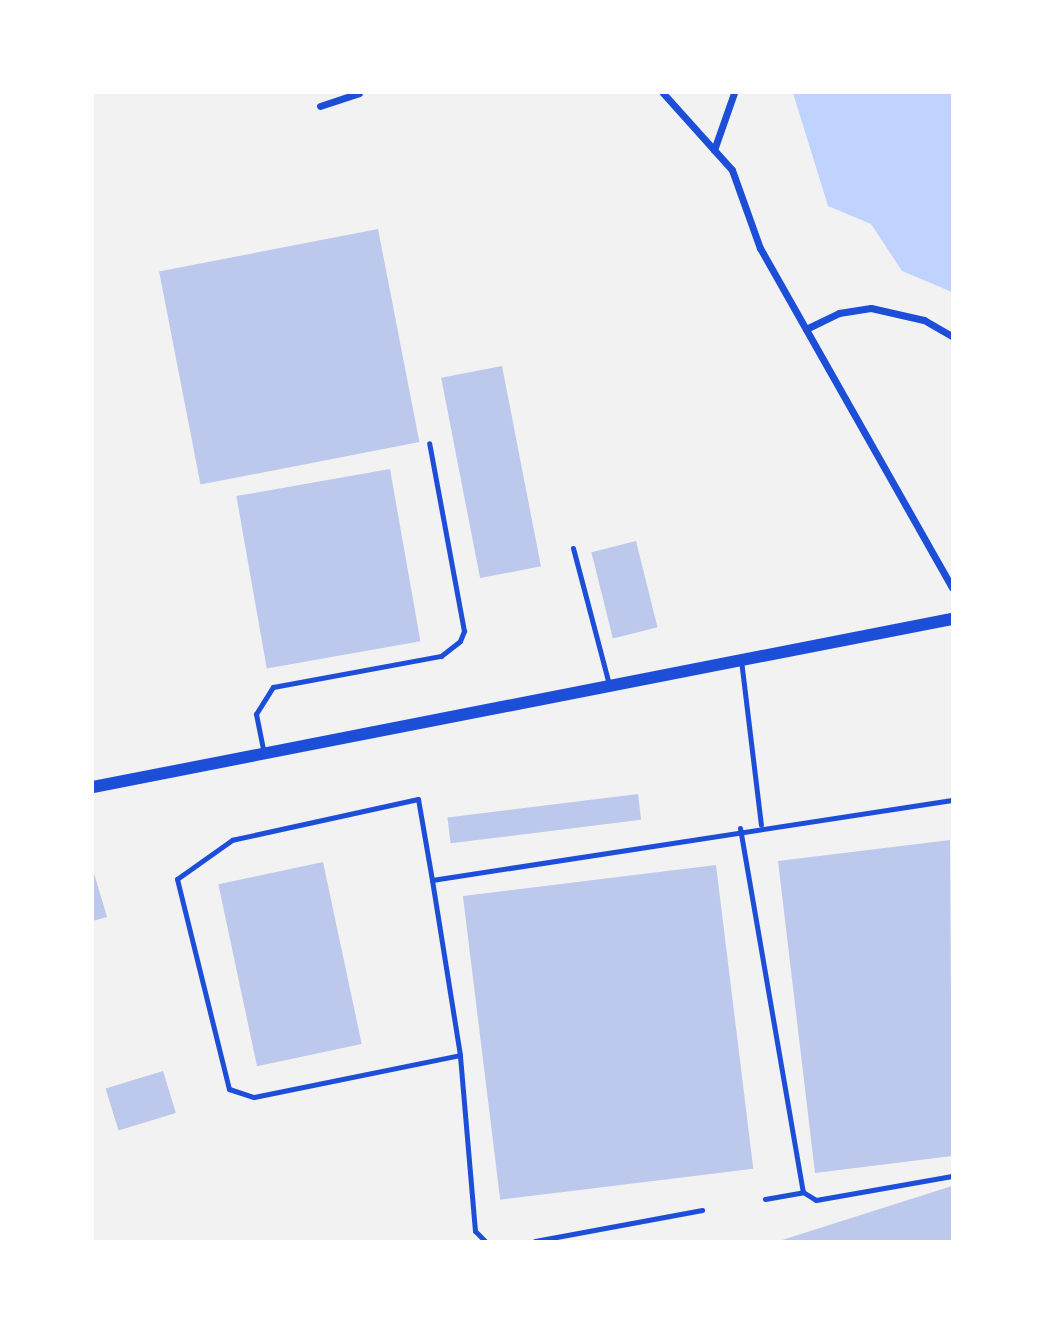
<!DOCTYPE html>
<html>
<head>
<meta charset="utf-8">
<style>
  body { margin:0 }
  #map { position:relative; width:1045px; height:1334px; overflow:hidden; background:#f2f2f2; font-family:Helvetica,sans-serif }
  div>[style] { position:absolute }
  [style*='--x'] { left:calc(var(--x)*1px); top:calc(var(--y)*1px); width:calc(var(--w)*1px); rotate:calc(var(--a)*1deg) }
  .water>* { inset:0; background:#bfd3fe }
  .building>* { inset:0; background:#bdc9ec; transform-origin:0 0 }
  .service>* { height:5px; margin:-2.5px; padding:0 2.5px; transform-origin:2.5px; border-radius:2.5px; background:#1d4ed8 }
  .minor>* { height:7px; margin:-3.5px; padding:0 3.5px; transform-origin:3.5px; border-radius:3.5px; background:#1d4ed8 }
  .tertiary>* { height:12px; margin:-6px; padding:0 6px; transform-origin:6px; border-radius:6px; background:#1d4ed8 }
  span { translate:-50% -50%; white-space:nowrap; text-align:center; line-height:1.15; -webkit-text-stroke:7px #fff; paint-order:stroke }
  .frame { position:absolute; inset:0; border:94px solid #fff; pointer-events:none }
</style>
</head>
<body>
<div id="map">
  <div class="water">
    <div style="clip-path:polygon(793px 93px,952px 93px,952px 292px,902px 271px,871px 224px,828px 206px)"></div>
  </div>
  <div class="building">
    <div style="left:378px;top:229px;width:217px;height:223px;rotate:79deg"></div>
    <div style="left:502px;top:366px;width:204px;height:62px;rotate:79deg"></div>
    <div style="left:390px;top:469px;width:175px;height:156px;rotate:80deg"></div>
    <div style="left:636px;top:541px;width:89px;height:46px;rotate:76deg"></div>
    <div style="left:638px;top:794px;width:26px;height:192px;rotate:83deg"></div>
    <div style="clip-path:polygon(950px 840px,952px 1156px,815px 1173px,778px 861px)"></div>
    <div style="left:323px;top:862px;width:186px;height:107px;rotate:78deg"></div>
    <div style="left:716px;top:865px;width:306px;height:255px;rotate:83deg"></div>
    <div style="clip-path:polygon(93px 870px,107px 917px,93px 921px)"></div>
    <div style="left:163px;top:1071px;width:44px;height:60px;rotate:73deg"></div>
    <div style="clip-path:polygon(952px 1186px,952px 1241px,779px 1241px)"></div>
  </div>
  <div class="service">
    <div style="--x:573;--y:548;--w:141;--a:75.2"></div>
    <div style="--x:741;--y:660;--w:166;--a:83.1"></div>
    <div style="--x:264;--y:754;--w:41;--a:-101.3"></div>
    <div style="--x:256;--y:714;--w:32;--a:-58"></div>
    <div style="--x:273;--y:687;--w:171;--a:-10.5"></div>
    <div style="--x:441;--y:656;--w:24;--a:-38"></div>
    <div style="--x:460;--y:641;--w:11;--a:-68"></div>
    <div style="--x:464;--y:631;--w:191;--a:-100.5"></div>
    <div style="--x:740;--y:828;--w:369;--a:80.2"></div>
    <div style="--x:803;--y:1192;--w:15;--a:32"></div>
    <div style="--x:816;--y:1200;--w:138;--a:-10"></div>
    <div style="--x:432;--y:880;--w:82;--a:-99.8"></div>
    <div style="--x:418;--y:799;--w:190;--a:167.6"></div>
    <div style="--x:232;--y:840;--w:67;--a:144.7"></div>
    <div style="--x:177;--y:879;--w:216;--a:76.1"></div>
    <div style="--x:229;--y:1089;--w:26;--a:18"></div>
    <div style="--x:254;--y:1097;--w:210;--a:-11.5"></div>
    <div style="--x:765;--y:1199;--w:39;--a:-10"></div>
    <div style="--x:485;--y:1241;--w:14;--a:-135"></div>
    <div style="--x:475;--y:1231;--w:177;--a:-94.9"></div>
    <div style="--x:460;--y:1055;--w:177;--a:-99.1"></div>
    <div style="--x:432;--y:880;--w:526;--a:-8.75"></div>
    <div style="--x:535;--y:1241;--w:170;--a:-10.5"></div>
  </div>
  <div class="minor">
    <div style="--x:663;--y:93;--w:103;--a:48.1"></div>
    <div style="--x:732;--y:170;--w:83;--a:70.3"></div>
    <div style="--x:760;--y:248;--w:390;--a:60.5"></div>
    <div style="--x:320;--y:106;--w:41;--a:-18.4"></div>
    <div style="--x:714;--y:150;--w:60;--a:-70.7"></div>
    <div style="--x:806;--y:329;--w:37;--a:-26"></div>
    <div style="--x:839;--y:313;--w:32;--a:-9"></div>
    <div style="--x:871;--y:308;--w:54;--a:12.8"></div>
    <div style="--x:924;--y:320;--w:32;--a:30"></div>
  </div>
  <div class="tertiary">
    <div style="--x:93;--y:787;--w:875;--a:-11.07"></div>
  </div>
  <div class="frame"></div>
</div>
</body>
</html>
